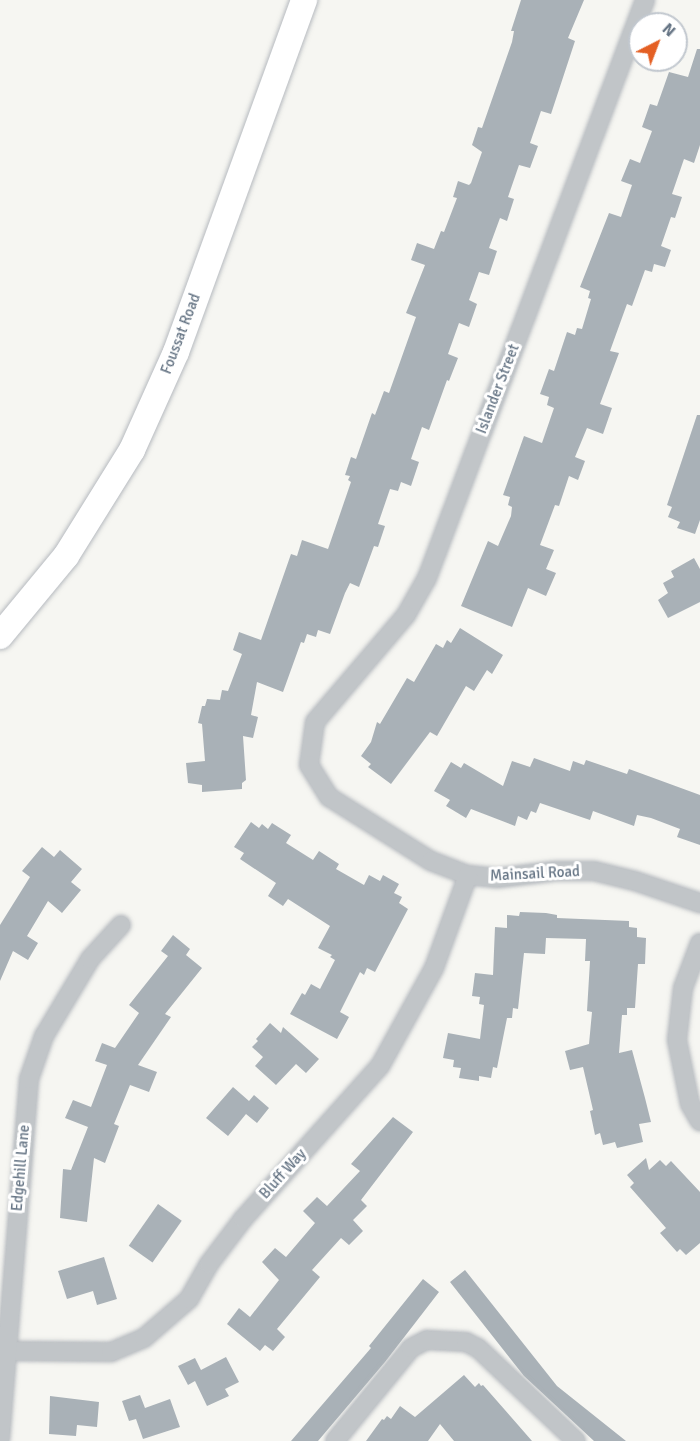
<!DOCTYPE html>
<html>
<head>
<meta charset="utf-8">
<style>
  body { margin:0 }
  #map { position:relative; width:700px; height:1441px; overflow:hidden; background:#f6f6f2; font-family:Signika,sans-serif }
  div>[style] { position:absolute }
  [style*='--x'] { left:calc(var(--x)*1px); top:calc(var(--y)*1px); width:calc(var(--w)*1px); rotate:calc(var(--a)*1deg) }
  .building>* { inset:0; background:#a9b1b7; transform-origin:0 0 }
  .roads { filter:drop-shadow(0 0 2px #b6babf) drop-shadow(0 0 2px #b6babf) }
  .street>* { height:18px; margin:-9px; padding:0 9px; transform-origin:9px; border-radius:9px; background:#c1c5c8 }
  .secondary>* { height:26px; margin:-13px; padding:0 13px; transform-origin:13px; border-radius:13px; background:#fff }
  span { translate:-50% -50%; white-space:nowrap; text-align:center; line-height:1.15; -webkit-text-stroke:6px #fff; paint-order:stroke }
  .street-label { font-size:15px; color:#657484 }
  .north { position:absolute; left:628px; top:12px; width:60px; height:60px; box-sizing:border-box; background:#fff; border:2px solid #c1c7ce; border-radius:50%; rotate:42deg; font-size:16px; font-weight:700; line-height:24px; text-align:center; color:#657484 }
  .north::after { content:''; display:block; margin:auto; width:21px; height:27px; background:#e46024; clip-path:polygon(50% 0,100% 100%,50% 72%,0 100%) }
</style>
</head>
<body>
<div id="map">
  <div class="building">
    <div style="clip-path:polygon(521px 0,584px 0,568px 38px,575px 41px,551px 114px,541px 111px,530px 143px,538px 146px,530px 168px,519px 165px,508px 197px,514px 199px,507px 221px,500px 218px,489px 248px,497px 251px,489px 275px,479px 272px,469px 300px,477px 304px,469px 327px,459px 323px,448px 354px,458px 358px,449px 381px,447px 380px,429px 430px,422px 427px,411px 459px,419px 462px,411px 486px,401px 482px,398px 491px,390px 489px,378px 524px,385px 526px,378px 547px,374px 546px,359px 587px,350px 583px,345px 593px,330px 634px,318px 630px,316px 637px,307px 634px,304px 643px,301px 642px,283px 692px,257px 682px,251px 715px,258px 717px,253px 738px,243px 736px,246px 780px,242px 783px,242px 789px,202px 792px,202px 785px,188px 783px,186px 763px,205px 761px,202px 724px,198px 723px,202px 706px,205px 706px,207px 699px,220px 700px,222px 690px,228px 691px,242px 654px,233px 650px,239px 632px,261px 640px,291px 554px,297px 556px,302px 540px,328px 549px,351px 482px,348px 480px,350px 476px,345px 475px,351px 457px,356px 459px,372px 413px,375px 415px,384px 391px,389px 393px,416px 317px,406px 313px,425px 265px,411px 260px,417px 243px,434px 249px,441px 231px,444px 232px,457px 198px,453px 197px,458px 181px,469px 185px,471px 183px,482px 152px,472px 145px,478px 127px,482px 128px,512px 42px,514px 31px,511px 31px)"></div>
    <div style="clip-path:polygon(697px 49px,700px 49px,700px 145px,694px 163px,684px 159px,672px 194px,682px 197px,675px 218px,671px 217px,661px 246px,671px 250px,665px 267px,654px 264px,652px 272px,645px 270px,632px 306px,627px 304px,623px 315px,610px 351px,619px 353px,600px 404px,612px 408px,603px 434px,587px 428px,575px 457px,585px 461px,578px 480px,569px 476px,559px 506px,555px 505px,540px 545px,554px 550px,546px 569px,556px 573px,546px 596px,528px 588px,512px 627px,461px 606px,488px 541px,498px 546px,511px 516px,512px 507px,508px 505px,510px 497px,503px 495px,524px 436px,542px 443px,554px 408px,547px 405px,549px 397px,540px 394px,549px 369px,554px 371px,567px 332px,575px 335px,577px 328px,582px 329px,591px 299px,588px 298px,590px 291px,580px 287px,609px 213px,621px 217px,632px 185px,621px 181px,630px 159px,640px 163px,652px 131px,642px 127px,650px 104px,657px 106px,669px 72px,688px 77px)"></div>
    <div style="clip-path:polygon(697px 415px,700px 415px,700px 520px,695px 534px,677px 528px,680px 522px,668px 517px,672px 507px,667px 505px)"></div>
    <div style="clip-path:polygon(694px 558px,700px 569px,700px 602px,668px 618px,658px 600px,668px 593px,663px 583px,674px 577px,671px 571px)"></div>
    <div style="clip-path:polygon(460px 628px,503px 655px,492px 674px,487px 670px,474px 691px,466px 686px,437px 736px,430px 732px,391px 784px,368px 767px,371px 764px,361px 756px,371px 742px,377px 722px,380px 724px,407px 678px,414px 682px,436px 644px,443px 648px,447px 640px,451px 643px)"></div>
    <div style="clip-path:polygon(534px 758px,570px 771px,573px 761px,584px 765px,586px 760px,627px 774px,629px 769px,700px 795px,700px 845px,677px 837px,680px 829px,651px 818px,637px 815px,634px 826px,593px 811px,590px 820px,540px 803px,536px 813px,531px 811px,527px 820px,518px 816px,515px 826px,471px 809px,466px 818px,446px 806px,450px 800px,434px 791px,451px 762px,461px 768px,464px 763px,503px 786px,512px 761px,530px 767px)"></div>
    <div style="clip-path:polygon(251px 822px,259px 828px,262px 824px,268px 829px,272px 823px,291px 835px,286px 843px,313px 860px,319px 851px,339px 864px,336px 869px,364px 885px,369px 875px,380px 881px,383px 875px,399px 884px,394px 893px,402px 897px,399px 903px,408px 909px,375px 972px,367px 968px,364px 975px,360px 972px,340px 1012px,349px 1017px,337px 1039px,290px 1014px,302px 993px,305px 995px,311px 984px,320px 989px,335px 960px,330px 957px,332px 955px,318px 948px,330px 926px,288px 899px,283px 906px,268px 896px,276px 883px,240px 859px,244px 853px,234px 847px)"></div>
    <div style="clip-path:polygon(42px 847px,54px 857px,60px 850px,82px 869px,71px 882px,81px 890px,62px 913px,48px 901px,27px 936px,38px 943px,28px 960px,13px 951px,0 981px,0 925px,30px 877px,22px 871px)"></div>
    <div style="clip-path:polygon(520px 912px,546px 913px,557px 915px,557px 918px,629px 921px,629px 927px,637px 928px,637px 937px,646px 938px,645px 964px,638px 964px,635px 1008px,627px 1008px,627px 1015px,622px 1015px,619px 1053px,632px 1050px,645px 1098px,651px 1122px,639px 1124px,643px 1142px,617px 1148px,615px 1142px,603px 1145px,600px 1133px,595px 1135px,590px 1111px,593px 1110px,583px 1067px,570px 1070px,565px 1051px,589px 1044px,592px 1012px,587px 1011px,590px 961px,585px 961px,586px 939px,546px 938px,545px 954px,524px 953px,518px 1009px,513px 1008px,512px 1018px,507px 1018px,497px 1068px,493px 1067px,491px 1078px,479px 1076px,479px 1081px,459px 1078px,461px 1068px,453px 1067px,454px 1060px,443px 1058px,448px 1033px,480px 1039px,484px 1005px,479px 1004px,480px 997px,472px 996px,475px 973px,493px 975px,495px 927px,507px 928px,507px 915px,519px 916px)"></div>
    <div style="clip-path:polygon(173px 935px,190px 949px,186px 955px,202px 968px,165px 1014px,171px 1017px,138px 1065px,157px 1072px,149px 1092px,130px 1085px,114px 1124px,119px 1126px,105px 1163px,94px 1158px,87px 1222px,60px 1218px,63px 1169px,71px 1170px,88px 1127px,65px 1118px,73px 1100px,91px 1107px,107px 1065px,95px 1061px,102px 1043px,115px 1048px,139px 1013px,129px 1005px,168px 956px,161px 951px)"></div>
    <div style="clip-path:polygon(270px 1023px,281px 1033px,283px 1027px,319px 1059px,306px 1073px,296px 1064px,276px 1085px,255px 1066px,263px 1057px,252px 1047px,258px 1041px,256px 1039px)"></div>
    <div style="clip-path:polygon(233px 1087px,249px 1101px,254px 1095px,269px 1108px,257px 1123px,246px 1114px,228px 1136px,206px 1118px)"></div>
    <div style="clip-path:polygon(393px 1117px,413px 1132px,361px 1200px,367px 1206px,353px 1220px,363px 1231px,349px 1245px,341px 1238px,312px 1270px,320px 1277px,277px 1329px,285px 1337px,273px 1351px,265px 1345px,260px 1351px,227px 1324px,239px 1308px,250px 1317px,279px 1280px,262px 1262px,275px 1248px,286px 1257px,315px 1223px,303px 1211px,317px 1197px,327px 1206px,360px 1171px,351px 1164px)"></div>
    <div style="clip-path:polygon(646px 1158px,649px 1170px,660px 1160px,666px 1166px,671px 1161px,700px 1192px,700px 1243px,686px 1255px,680px 1249px,677px 1252px,660px 1233px,666px 1228px,630px 1187px,634px 1183px,627px 1175px)"></div>
    <div style="left:158px;top:1204px;width:29px;height:51px;rotate:35deg"></div>
    <div style="clip-path:polygon(104px 1257px,117px 1299px,97px 1305px,93px 1291px,67px 1299px,58px 1271px)"></div>
    <div style="clip-path:polygon(465px 1270px,557px 1386px,626px 1441px,594px 1441px,524px 1376px,450px 1282px)"></div>
    <div style="clip-path:polygon(423px 1279px,439px 1292px,385px 1362px,318px 1441px,291px 1441px,371px 1348px,369px 1346px)"></div>
    <div style="clip-path:polygon(226px 1357px,239px 1382px,225px 1389px,229px 1396px,207px 1406px,195px 1381px,188px 1385px,178px 1366px,195px 1358px,201px 1370px)"></div>
    <div style="clip-path:polygon(464px 1375px,475px 1387px,479px 1383px,481px 1386px,483px 1385px,532px 1441px,454px 1441px,440px 1424px,428px 1441px,366px 1441px,382px 1419px,384px 1420px,387px 1416px,391px 1419px,400px 1406px,415px 1417px)"></div>
    <div style="clip-path:polygon(140px 1395px,145px 1408px,170px 1399px,180px 1427px,143px 1439px,136px 1419px,129px 1421px,122px 1401px)"></div>
    <div style="clip-path:polygon(50px 1396px,99px 1402px,97px 1427px,77px 1425px,76px 1436px,49px 1434px)"></div>
  </div>
  <div class="roads">
    <div class="street">
      <div style="--x:645;--y:0;--w:618;--a:110.66"></div>
      <div style="--x:427;--y:578;--w:43;--a:119.6"></div>
      <div style="--x:406;--y:615;--w:140;--a:130.4"></div>
      <div style="--x:315;--y:722;--w:43;--a:97.9"></div>
      <div style="--x:309;--y:765;--w:38;--a:58"></div>
      <div style="--x:329;--y:797;--w:120;--a:32.1"></div>
      <div style="--x:431;--y:861;--w:40;--a:21"></div>
      <div style="--x:468;--y:875;--w:29;--a:6"></div>
      <div style="--x:497;--y:878;--w:59;--a:-6.8"></div>
      <div style="--x:556;--y:871;--w:38;--a:0"></div>
      <div style="--x:594;--y:871;--w:42;--a:13.7"></div>
      <div style="--x:635;--y:881;--w:69;--a:18.7"></div>
      <div style="--x:700;--y:943;--w:48;--a:110.7"></div>
      <div style="--x:683;--y:988;--w:52;--a:96.6"></div>
      <div style="--x:677;--y:1040;--w:65;--a:78.5"></div>
      <div style="--x:690;--y:1104;--w:20;--a:60"></div>
      <div style="--x:7;--y:1351;--w:104;--a:0.6"></div>
      <div style="--x:111;--y:1352;--w:36;--a:-23"></div>
      <div style="--x:144;--y:1338;--w:60;--a:-40.9"></div>
      <div style="--x:189;--y:1299;--w:40;--a:-60.3"></div>
      <div style="--x:209;--y:1264;--w:56;--a:-52.9"></div>
      <div style="--x:243;--y:1219;--w:205;--a:-48.2"></div>
      <div style="--x:380;--y:1066;--w:112;--a:-61.1"></div>
      <div style="--x:434;--y:968;--w:99;--a:-69.9"></div>
      <div style="--x:0;--y:1439;--w:361;--a:-85.4"></div>
      <div style="--x:29;--y:1079;--w:46;--a:-70.8"></div>
      <div style="--x:44;--y:1036;--w:90;--a:-59.1"></div>
      <div style="--x:90;--y:959;--w:46;--a:-47.6"></div>
      <div style="--x:335;--y:1441;--w:120;--a:-50.7"></div>
      <div style="--x:411;--y:1348;--w:18;--a:-27"></div>
      <div style="--x:427;--y:1340;--w:39;--a:3"></div>
      <div style="--x:466;--y:1342;--w:13;--a:27"></div>
      <div style="--x:478;--y:1348;--w:135;--a:43.5"></div>
    </div>
    <div class="secondary">
      <div style="--x:0;--y:636;--w:104;--a:-50.5"></div>
      <div style="--x:66;--y:556;--w:125;--a:-58.1"></div>
      <div style="--x:132;--y:450;--w:107;--a:-65.8"></div>
      <div style="--x:176;--y:352;--w:375;--a:-70"></div>
    </div>
  </div>
  <div class="street-label">
    <span style="left:181px;top:334px;rotate:-69deg">Foussat Road</span>
    <span style="left:498px;top:389px;rotate:-69deg">Islander Street</span>
    <span style="left:535px;top:874px;rotate:-3deg">Mainsail Road</span>
    <span style="left:21px;top:1168px;rotate:-85deg">Edgehill Lane</span>
    <span style="left:283px;top:1174px;rotate:-48deg">Bluff Way</span>
  </div>
  <div class="north">N</div>
</div>
</body>
</html>
